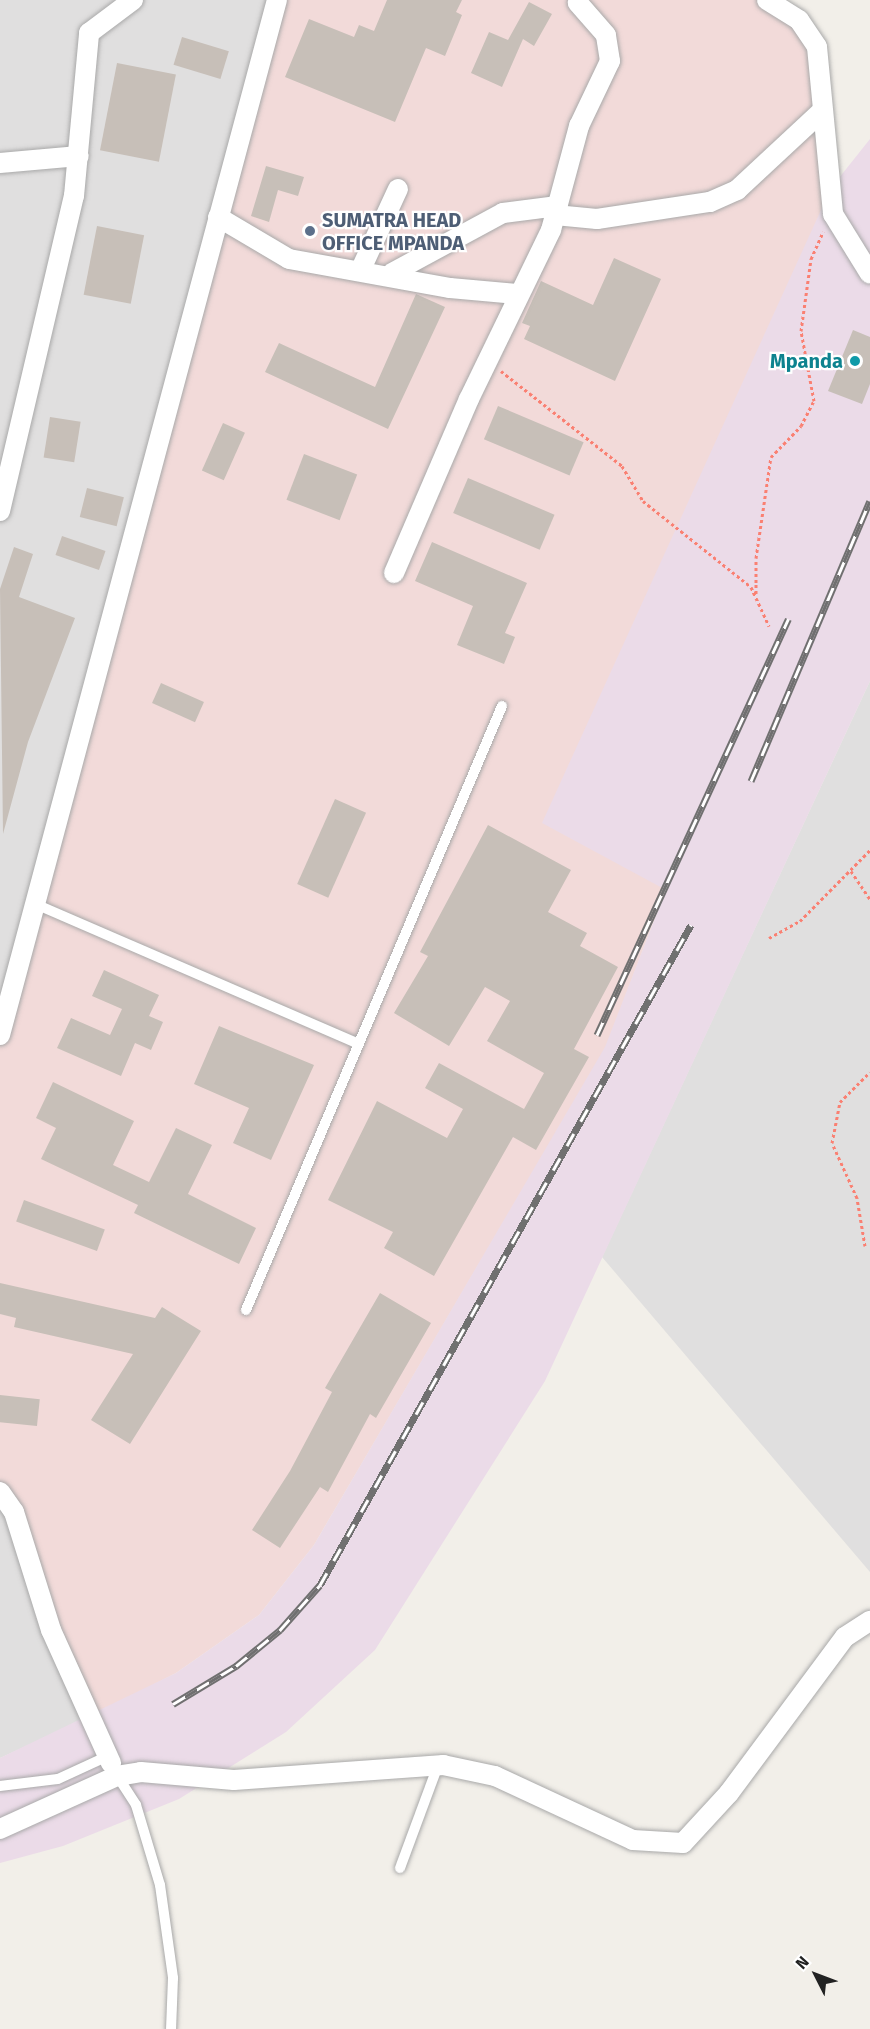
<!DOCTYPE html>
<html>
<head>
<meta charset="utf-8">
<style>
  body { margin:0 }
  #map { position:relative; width:870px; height:2029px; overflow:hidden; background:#f2efe9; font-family:"Fira Sans",sans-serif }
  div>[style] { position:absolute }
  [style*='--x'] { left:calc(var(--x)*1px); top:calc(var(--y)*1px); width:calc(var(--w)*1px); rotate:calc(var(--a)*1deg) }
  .residential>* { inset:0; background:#e0dfdf }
  .commercial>* { inset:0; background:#f2dad9 }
  .industrial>* { inset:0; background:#ebdbe8 }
  .building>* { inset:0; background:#c7bfb8; transform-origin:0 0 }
  .path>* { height:3px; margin-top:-1.5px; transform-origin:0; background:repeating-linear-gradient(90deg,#fa8072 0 3px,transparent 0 6px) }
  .roads { filter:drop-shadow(0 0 2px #a9a9a9) drop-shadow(0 0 2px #a9a9a9) }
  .service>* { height:10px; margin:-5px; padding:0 5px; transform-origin:5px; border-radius:5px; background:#fff }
  .minor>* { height:20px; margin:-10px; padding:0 10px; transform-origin:10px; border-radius:10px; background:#fff }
  .rail>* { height:7px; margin-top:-3.5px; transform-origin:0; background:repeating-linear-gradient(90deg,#fff 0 14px,#707070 0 28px); box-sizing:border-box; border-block:2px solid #707070 }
  .dots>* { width:16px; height:16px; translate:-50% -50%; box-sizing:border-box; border:3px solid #fff; border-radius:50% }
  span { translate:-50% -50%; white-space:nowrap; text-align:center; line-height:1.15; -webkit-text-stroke:4.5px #fff; paint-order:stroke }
  .service-label { font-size:20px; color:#4e5e75; font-weight:700 }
  .left { translate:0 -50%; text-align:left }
  .culture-label { font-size:20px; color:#0d838f; font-weight:700 }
  .right { translate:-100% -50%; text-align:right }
  .north { position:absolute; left:786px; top:1945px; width:60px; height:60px; -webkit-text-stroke:4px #fff; paint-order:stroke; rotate:312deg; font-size:16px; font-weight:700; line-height:24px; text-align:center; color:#222 }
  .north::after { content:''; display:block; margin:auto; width:21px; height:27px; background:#222; clip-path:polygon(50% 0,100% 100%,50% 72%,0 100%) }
</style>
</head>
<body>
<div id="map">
  <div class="residential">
    <div style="clip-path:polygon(0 0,277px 0,0 1035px)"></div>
    <div style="clip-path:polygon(870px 681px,870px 1572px,602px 1257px)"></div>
    <div style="clip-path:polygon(0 1492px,90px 1717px,0 1758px)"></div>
  </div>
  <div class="commercial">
    <div style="clip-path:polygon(277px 0,767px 0,817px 47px,831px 188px,666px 889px,606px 1047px,314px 1545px,259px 1615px,176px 1673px,90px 1717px,0 1492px,0 1035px)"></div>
  </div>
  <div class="industrial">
    <div style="clip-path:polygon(870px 139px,870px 681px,545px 1381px,375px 1650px,286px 1732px,179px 1799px,63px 1846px,0 1863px,0 1758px,176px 1673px,259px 1615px,314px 1545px,605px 1047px,666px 890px,542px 823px,831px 188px)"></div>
  </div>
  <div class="building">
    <div style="clip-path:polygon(387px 0,462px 0,456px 12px,462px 15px,445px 56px,426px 48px,395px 122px,285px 77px,309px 19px,354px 37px,359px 25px,374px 31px)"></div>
    <div style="clip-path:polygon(529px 2px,552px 14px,534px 46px,523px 39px,502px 87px,471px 73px,489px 32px,508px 40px)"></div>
    <div style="left:182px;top:37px;width:49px;height:29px;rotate:17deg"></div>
    <div style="left:117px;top:63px;width:60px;height:89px;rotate:11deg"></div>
    <div style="clip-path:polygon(266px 166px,304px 177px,298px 196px,278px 190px,269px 222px,251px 216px)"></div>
    <div style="left:97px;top:226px;width:48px;height:70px;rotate:11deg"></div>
    <div style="clip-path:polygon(614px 258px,661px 279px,615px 381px,524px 339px,530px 326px,522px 323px,541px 281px,593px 305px)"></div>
    <div style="clip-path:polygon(416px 294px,445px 307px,388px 429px,265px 372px,279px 343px,375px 387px)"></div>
    <div style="clip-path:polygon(853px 330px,870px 337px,870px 384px,862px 404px,828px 391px)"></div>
    <div style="left:498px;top:406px;width:93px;height:36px;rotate:23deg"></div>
    <div style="left:50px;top:417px;width:31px;height:41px;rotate:9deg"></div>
    <div style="left:223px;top:423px;width:24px;height:52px;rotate:24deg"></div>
    <div style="left:304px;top:454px;width:57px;height:49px;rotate:21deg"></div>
    <div style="left:468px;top:478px;width:94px;height:38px;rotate:23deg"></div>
    <div style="left:87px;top:488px;width:38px;height:30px;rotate:14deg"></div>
    <div style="left:62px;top:536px;width:46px;height:20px;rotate:19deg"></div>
    <div style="clip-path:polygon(432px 542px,527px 583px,505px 633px,515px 637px,504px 664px,457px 645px,473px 606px,415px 581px)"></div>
    <div style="clip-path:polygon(14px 547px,33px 554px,19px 597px,75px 618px,28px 742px,3px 834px,0 589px)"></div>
    <div style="left:161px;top:683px;width:47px;height:22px;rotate:24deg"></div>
    <div style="left:335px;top:799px;width:34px;height:93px;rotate:24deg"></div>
    <div style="clip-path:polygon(488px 825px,571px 870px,548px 912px,587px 933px,580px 946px,618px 967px,574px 1049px,589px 1057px,536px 1150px,513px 1137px,434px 1276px,384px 1248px,393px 1232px,328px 1200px,377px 1101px,447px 1138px,463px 1109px,425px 1088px,439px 1063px,524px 1109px,544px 1073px,487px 1041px,510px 1001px,485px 987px,449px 1046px,394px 1013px,428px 956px,420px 952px)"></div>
    <div style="clip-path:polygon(104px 970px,159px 995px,149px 1016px,163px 1022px,151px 1050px,135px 1043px,121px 1076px,57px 1048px,71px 1018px,110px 1035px,122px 1009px,92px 996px)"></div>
    <div style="clip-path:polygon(219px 1026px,314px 1065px,271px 1160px,233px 1143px,249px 1108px,194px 1084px)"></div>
    <div style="clip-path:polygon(53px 1082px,134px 1121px,113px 1165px,149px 1182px,176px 1128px,212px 1145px,188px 1194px,256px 1228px,239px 1264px,134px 1213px,138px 1205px,41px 1159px,56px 1128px,36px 1118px)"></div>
    <div style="left:24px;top:1200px;width:86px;height:23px;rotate:20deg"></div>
    <div style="clip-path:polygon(0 1283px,155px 1318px,162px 1307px,201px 1331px,130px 1444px,91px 1420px,133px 1354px,14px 1327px,16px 1318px,0 1314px)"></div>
    <div style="clip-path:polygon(380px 1293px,431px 1323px,376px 1418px,370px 1414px,328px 1492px,320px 1487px,280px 1548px,252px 1530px,290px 1471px,332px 1392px,325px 1388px)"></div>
    <div style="left:0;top:1395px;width:40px;height:27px;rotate:6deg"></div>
  </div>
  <div class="path">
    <div style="--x:501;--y:371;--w:154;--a:38.1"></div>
    <div style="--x:622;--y:466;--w:41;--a:59"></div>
    <div style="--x:643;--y:501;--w:138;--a:38.5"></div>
    <div style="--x:751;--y:587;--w:43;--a:65.2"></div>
    <div style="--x:756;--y:594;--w:36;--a:-90"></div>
    <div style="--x:756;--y:558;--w:102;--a:-81.6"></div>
    <div style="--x:771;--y:457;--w:43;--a:-45.9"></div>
    <div style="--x:801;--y:426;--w:28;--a:-63"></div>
    <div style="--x:814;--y:401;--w:71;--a:-100.5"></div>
    <div style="--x:801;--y:331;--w:73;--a:-82.1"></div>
    <div style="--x:811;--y:259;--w:30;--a:-66"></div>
    <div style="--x:851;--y:871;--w:34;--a:56"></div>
    <div style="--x:769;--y:938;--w:35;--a:-29"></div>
    <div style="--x:800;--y:921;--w:100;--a:-45.4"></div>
    <div style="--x:865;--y:1246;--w:49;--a:-99.5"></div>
    <div style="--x:857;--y:1198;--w:60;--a:-114.4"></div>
    <div style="--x:832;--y:1143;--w:42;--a:-79"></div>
    <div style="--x:840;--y:1102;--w:42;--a:-45"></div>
  </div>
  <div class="roads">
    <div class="service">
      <div style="--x:33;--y:903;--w:353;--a:23.4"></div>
      <div style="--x:246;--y:1310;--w:656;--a:-67.03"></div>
      <div style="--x:116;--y:1774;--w:37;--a:57"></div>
      <div style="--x:136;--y:1805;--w:84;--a:73.3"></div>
      <div style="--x:160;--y:1885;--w:94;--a:82"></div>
      <div style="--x:173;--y:1978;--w:51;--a:92.2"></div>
      <div style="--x:0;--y:1786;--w:58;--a:-6.9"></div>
      <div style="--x:58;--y:1779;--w:55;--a:-24.7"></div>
      <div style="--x:400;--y:1868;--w:110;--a:-69.7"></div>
    </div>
    <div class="minor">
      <div style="--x:767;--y:0;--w:38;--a:32"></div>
      <div style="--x:799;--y:20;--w:32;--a:56"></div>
      <div style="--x:817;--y:47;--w:168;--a:84.5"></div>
      <div style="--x:833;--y:214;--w:70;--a:58.3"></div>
      <div style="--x:0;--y:163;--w:79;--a:-5.1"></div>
      <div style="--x:555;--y:215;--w:42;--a:5.4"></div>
      <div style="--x:597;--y:219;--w:114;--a:-8.6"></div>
      <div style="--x:710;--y:202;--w:30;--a:-24"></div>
      <div style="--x:737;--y:190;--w:115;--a:-42.9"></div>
      <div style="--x:218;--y:217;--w:82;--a:30.6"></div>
      <div style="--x:289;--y:259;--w:164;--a:10.2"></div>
      <div style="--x:450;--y:288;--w:67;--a:5.1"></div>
      <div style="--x:361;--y:269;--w:88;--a:-65.2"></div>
      <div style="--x:392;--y:273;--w:126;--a:-28.4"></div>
      <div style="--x:503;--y:213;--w:55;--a:-7.3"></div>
      <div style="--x:0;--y:511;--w:324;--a:-76.8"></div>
      <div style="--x:74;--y:196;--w:164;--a:-84.7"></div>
      <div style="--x:89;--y:33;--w:55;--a:-36.9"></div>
      <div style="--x:394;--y:573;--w:189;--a:-66.7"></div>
      <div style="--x:469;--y:399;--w:188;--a:-64.1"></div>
      <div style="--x:551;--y:230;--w:108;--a:-74.9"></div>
      <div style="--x:579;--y:126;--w:72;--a:-64.5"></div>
      <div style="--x:610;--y:61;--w:26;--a:-99"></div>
      <div style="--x:606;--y:35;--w:43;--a:-131.2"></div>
      <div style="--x:0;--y:1035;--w:1071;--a:-75.02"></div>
      <div style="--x:0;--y:1492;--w:24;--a:55"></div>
      <div style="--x:14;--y:1512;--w:124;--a:72.6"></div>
      <div style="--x:51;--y:1630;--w:146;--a:65.7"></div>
      <div style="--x:0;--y:1829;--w:128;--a:-24.4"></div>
      <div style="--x:117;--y:1776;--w:24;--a:-9"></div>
      <div style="--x:141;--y:1772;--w:93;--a:4.9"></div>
      <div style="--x:234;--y:1780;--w:210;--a:-4.1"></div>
      <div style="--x:443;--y:1765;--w:53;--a:11.9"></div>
      <div style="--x:495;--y:1776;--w:152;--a:24.9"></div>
      <div style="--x:633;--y:1840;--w:50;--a:3.4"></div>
      <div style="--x:683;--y:1843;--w:68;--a:-47.4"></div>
      <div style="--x:729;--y:1793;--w:194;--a:-53.4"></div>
      <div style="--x:845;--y:1637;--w:30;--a:-33"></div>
    </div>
  </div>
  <div class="rail">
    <div style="--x:751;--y:781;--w:304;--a:-67"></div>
    <div style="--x:597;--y:1035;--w:458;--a:-65.3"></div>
    <div style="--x:173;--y:1704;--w:74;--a:-31.1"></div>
    <div style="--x:236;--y:1666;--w:57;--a:-39.3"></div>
    <div style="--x:280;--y:1630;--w:60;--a:-48.4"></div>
    <div style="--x:320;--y:1585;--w:757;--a:-60.66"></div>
  </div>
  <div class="dots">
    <div style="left:310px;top:231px;background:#5c6f8a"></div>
    <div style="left:855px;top:361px;background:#0f9aa8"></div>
  </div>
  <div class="service-label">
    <span class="left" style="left:322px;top:232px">SUMATRA HEAD<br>OFFICE MPANDA</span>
  </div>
  <div class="culture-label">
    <span class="right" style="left:843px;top:361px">Mpanda</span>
  </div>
  <div class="north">N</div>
</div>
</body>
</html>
